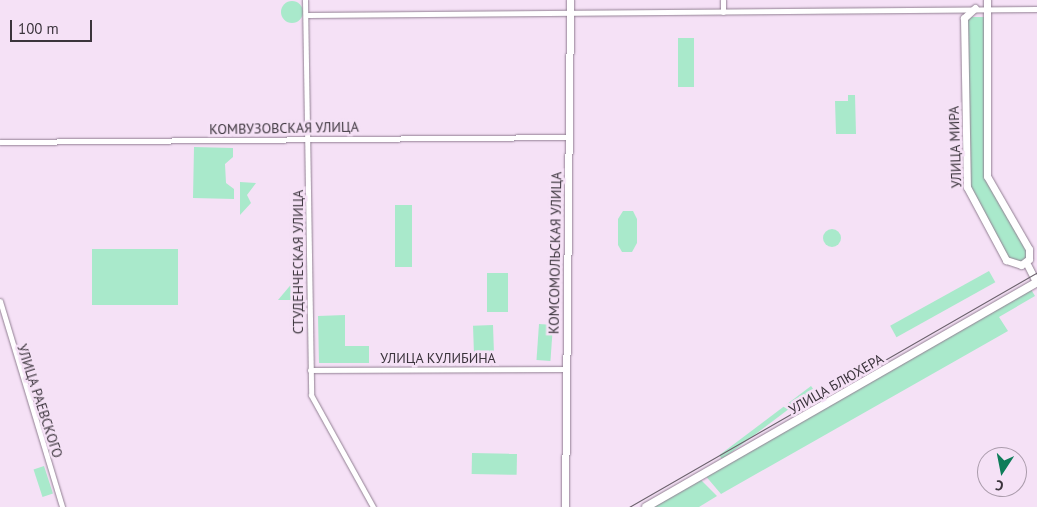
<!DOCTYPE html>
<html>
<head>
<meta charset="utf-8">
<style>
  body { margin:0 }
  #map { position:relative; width:1037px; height:507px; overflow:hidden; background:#f5e1f6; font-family:"PT Sans",sans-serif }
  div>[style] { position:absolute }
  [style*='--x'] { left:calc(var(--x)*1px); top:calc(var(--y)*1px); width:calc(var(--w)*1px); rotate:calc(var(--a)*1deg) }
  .green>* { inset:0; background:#a9e9cb; transform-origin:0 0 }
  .round { border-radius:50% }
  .roads { filter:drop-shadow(0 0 1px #917f92) drop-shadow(0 0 1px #917f92) }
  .street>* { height:5px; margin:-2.5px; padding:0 2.5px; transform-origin:2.5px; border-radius:2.5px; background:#fff }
  .secondary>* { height:7px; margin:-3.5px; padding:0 3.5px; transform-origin:3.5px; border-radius:3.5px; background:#fff }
  .primary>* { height:8px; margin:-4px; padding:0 4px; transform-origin:4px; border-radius:4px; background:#fff }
  .tram>* { height:1px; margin:-0.5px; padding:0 0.5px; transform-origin:0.5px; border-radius:0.5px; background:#6b616c }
  span { translate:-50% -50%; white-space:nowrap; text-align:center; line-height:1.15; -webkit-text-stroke:5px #f5e1f6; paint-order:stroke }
  .street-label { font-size:14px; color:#3b343c }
  .north { position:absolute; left:977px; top:447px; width:50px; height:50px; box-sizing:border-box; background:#f5e1f6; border:1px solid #ab9cac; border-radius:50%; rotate:191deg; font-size:14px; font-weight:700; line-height:20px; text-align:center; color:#3b343c }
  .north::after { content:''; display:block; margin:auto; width:18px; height:22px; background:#0e7d59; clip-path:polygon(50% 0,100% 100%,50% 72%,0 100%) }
  .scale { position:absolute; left:10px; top:20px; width:82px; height:22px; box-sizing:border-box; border:2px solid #3b343c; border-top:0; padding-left:6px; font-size:15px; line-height:18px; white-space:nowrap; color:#3b343c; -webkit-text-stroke:4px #f5e1f6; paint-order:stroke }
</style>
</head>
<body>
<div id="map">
  <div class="green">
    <div class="round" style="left:281px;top:1px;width:22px;height:22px"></div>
    <div style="clip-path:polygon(969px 17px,986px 17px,986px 169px,1029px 249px,1029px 259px,1010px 264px,969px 195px,964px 20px)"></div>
    <div style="left:678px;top:38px;width:16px;height:49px"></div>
    <div style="clip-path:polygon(848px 95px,855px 95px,856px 134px,836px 134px,835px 101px,848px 101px)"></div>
    <div style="clip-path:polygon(194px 147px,233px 148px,233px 157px,225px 164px,226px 183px,234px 189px,234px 199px,193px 198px)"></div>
    <div style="clip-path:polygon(240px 182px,256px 183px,247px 195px,251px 203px,240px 215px)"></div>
    <div style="left:395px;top:205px;width:17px;height:62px"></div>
    <div style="clip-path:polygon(623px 211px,633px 211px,637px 219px,637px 243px,632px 252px,622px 252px,618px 245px,618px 219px)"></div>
    <div class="round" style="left:823px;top:229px;width:18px;height:18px"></div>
    <div style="left:178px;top:249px;width:56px;height:86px;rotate:90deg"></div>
    <div style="left:989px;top:271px;width:13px;height:113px;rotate:61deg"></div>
    <div style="left:487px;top:273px;width:21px;height:39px"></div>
    <div style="clip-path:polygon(294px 281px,302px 285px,302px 300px,278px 300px)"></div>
    <div style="clip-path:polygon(1029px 286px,1035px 296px,999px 317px,1008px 331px,721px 494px,704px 474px)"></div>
    <div style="clip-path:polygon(345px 315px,345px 346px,369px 346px,369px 363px,319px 363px,318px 316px)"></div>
    <div style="left:539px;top:324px;width:14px;height:36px;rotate:4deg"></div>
    <div style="left:493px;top:325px;width:33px;height:20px;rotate:88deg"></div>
    <div style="left:811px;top:386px;width:5px;height:115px;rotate:53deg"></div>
    <div style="left:472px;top:453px;width:45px;height:21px;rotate:1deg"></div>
    <div style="left:44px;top:466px;width:29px;height:11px;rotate:72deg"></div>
    <div style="clip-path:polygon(698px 477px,717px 496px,699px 507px,646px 507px)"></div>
  </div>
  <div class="roads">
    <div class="street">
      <div style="--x:305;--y:0;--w:395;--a:89.1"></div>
      <div style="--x:311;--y:395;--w:128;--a:61"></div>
      <div style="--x:723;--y:0;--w:12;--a:90"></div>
      <div style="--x:308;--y:15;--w:729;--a:-0.47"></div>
      <div style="--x:0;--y:142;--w:569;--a:-0.5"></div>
      <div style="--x:0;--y:301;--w:215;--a:73.2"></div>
      <div style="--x:310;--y:370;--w:256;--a:-0.2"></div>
    </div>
    <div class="secondary">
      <div style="--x:975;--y:8;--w:15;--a:138"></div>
      <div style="--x:964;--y:18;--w:169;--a:89"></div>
      <div style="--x:967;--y:187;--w:83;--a:61.9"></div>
      <div style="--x:1006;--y:260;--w:16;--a:18"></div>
      <div style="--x:1021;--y:265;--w:10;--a:-37"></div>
      <div style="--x:1029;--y:259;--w:10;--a:-90"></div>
      <div style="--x:1029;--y:249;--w:84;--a:-119.9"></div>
      <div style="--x:987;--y:176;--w:176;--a:-90"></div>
      <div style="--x:1026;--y:262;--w:22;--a:63"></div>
      <div style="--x:565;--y:507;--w:507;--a:-89.43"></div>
    </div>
    <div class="primary">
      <div style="--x:646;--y:507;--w:451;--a:-29.9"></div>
    </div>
  </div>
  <div class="tram">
    <div style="--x:629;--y:507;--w:471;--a:-29.9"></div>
  </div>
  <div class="street-label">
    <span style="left:284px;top:128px;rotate:-1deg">КОМВУЗОВСКАЯ УЛИЦА</span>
    <span style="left:955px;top:147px;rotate:-92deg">УЛИЦА МИРА</span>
    <span style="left:555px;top:253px;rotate:-89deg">КОМСОМОЛЬСКАЯ УЛИЦА</span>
    <span style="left:298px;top:262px;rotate:-90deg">СТУДЕНЧЕСКАЯ УЛИЦА</span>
    <span style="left:438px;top:358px">УЛИЦА КУЛИБИНА</span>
    <span style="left:836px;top:384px;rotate:-30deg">УЛИЦА БЛЮХЕРА</span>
    <span style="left:40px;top:401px;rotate:72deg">УЛИЦА РАЕВСКОГО</span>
  </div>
  <div class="north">С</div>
  <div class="scale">100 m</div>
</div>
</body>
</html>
